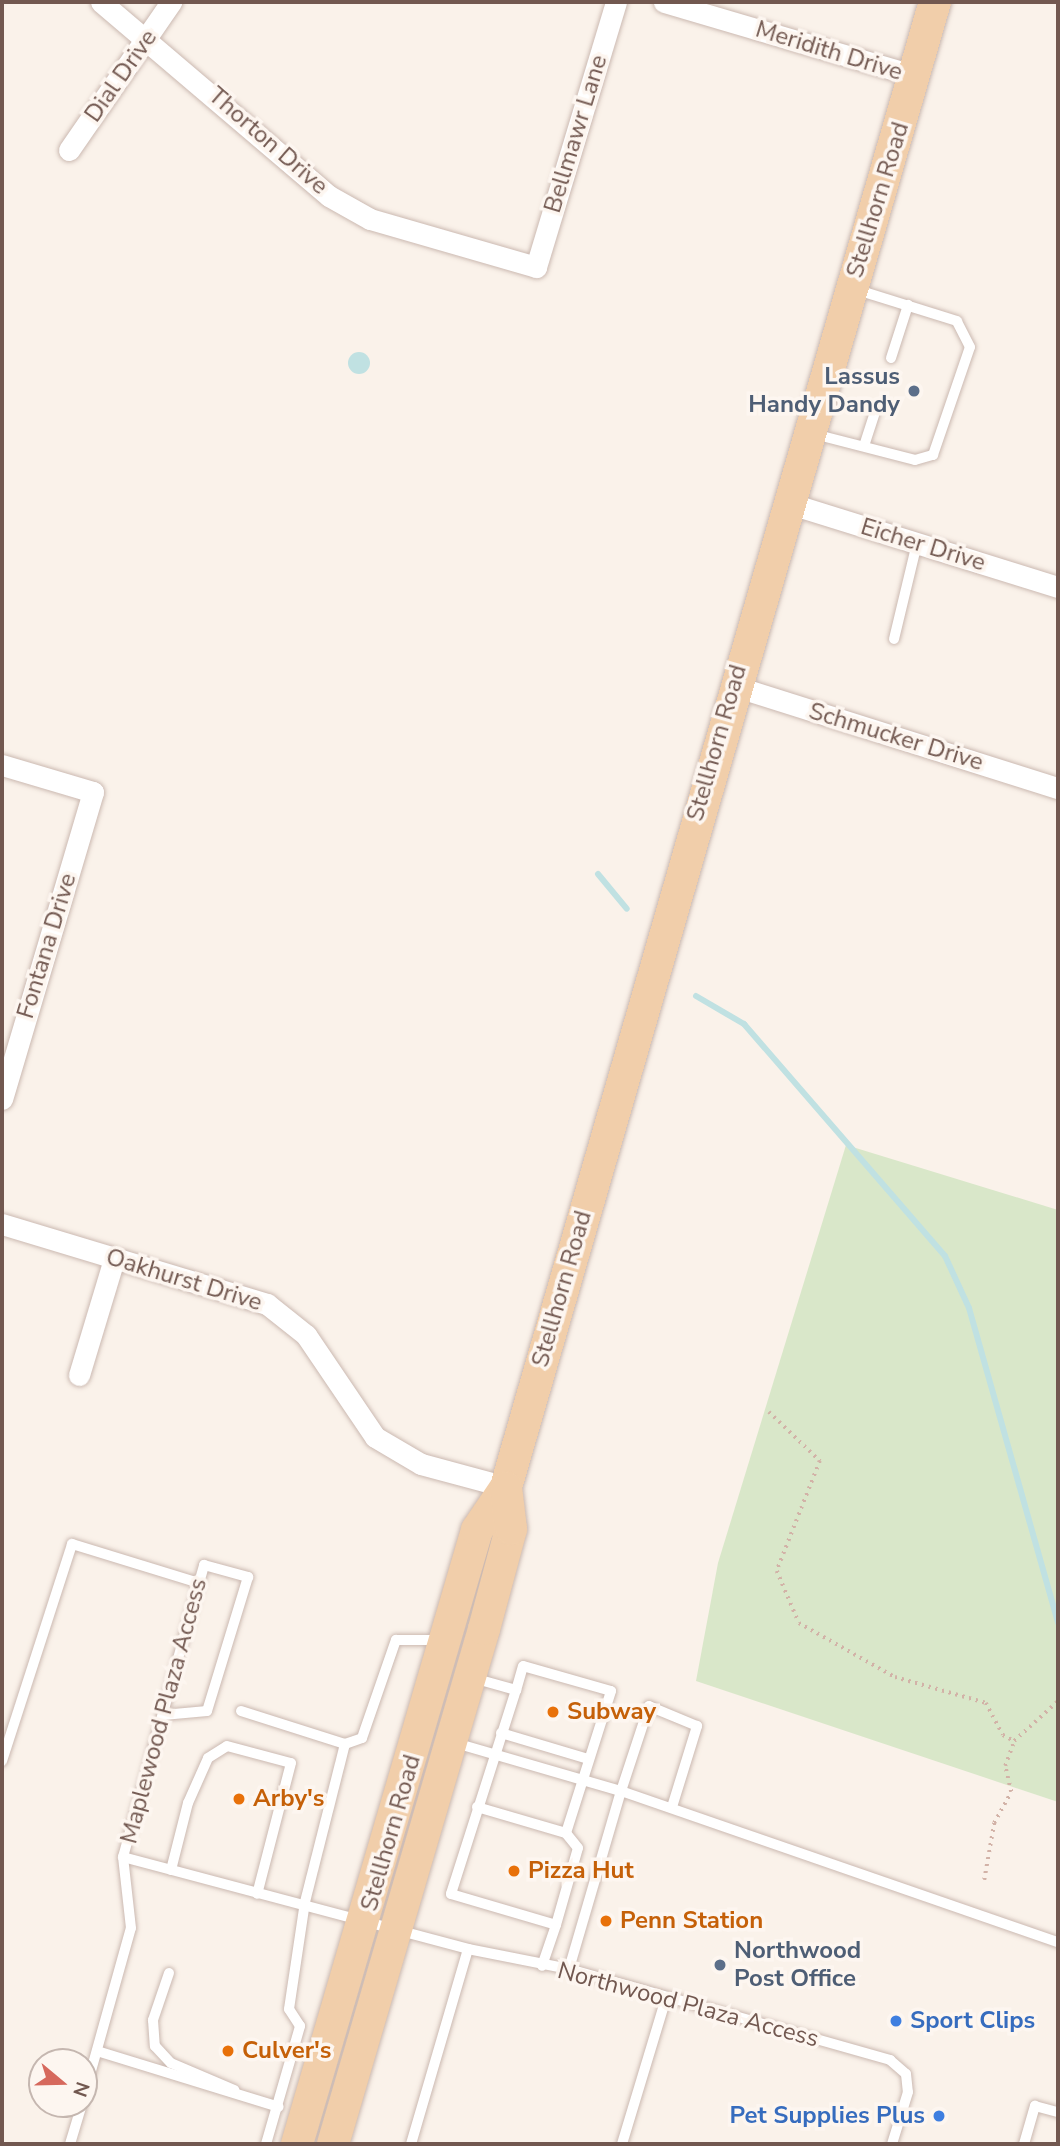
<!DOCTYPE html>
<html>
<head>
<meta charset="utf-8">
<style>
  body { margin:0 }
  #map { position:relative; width:1060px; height:2146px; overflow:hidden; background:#faf2ea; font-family:"Nunito Sans",sans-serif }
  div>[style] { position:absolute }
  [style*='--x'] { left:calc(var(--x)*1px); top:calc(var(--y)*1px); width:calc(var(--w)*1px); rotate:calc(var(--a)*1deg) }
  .green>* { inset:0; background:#d9e7c9 }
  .water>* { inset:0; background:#c0e1e2 }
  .round { border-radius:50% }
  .stream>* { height:6px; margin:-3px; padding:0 3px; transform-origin:3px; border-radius:3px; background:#c0e1e2 }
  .path>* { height:3.5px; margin-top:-1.75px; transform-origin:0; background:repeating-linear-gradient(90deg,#d2b2a7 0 2px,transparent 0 7px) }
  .roads { filter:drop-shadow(0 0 2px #cbb9b1) drop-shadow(0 0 2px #cbb9b1) }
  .lane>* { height:10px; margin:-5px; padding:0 5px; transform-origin:5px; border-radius:5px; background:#fff }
  .street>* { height:21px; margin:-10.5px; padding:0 10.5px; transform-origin:10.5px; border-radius:10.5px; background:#fff }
  .primary>* { height:32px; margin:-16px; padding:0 16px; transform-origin:16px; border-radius:16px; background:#f1ceaa }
  .dots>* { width:19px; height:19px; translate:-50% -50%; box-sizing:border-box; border:4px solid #fdf6f0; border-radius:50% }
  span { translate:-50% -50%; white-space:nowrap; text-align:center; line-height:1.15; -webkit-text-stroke:7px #fdf6f0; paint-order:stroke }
  .street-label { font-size:24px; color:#725850 }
  .service-label { font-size:24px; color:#4e5e75; font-weight:700 }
  .right { translate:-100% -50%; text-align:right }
  .left { translate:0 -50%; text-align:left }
  .food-label { font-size:24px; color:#c56008; font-weight:700 }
  .shop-label { font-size:24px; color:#366cbe; font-weight:700 }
  .frame { position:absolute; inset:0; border:4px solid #725850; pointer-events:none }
  .north { position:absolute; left:28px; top:2048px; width:70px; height:70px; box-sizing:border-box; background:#fdf6f0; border:2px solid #c5b7b0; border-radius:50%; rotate:109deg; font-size:19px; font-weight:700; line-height:28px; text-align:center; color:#725850 }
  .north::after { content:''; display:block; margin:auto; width:24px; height:32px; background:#d6695d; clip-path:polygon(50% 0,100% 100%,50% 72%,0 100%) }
</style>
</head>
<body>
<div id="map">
  <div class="green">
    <div style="clip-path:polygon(846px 1145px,1058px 1210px,1058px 1802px,696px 1681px,718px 1563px)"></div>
  </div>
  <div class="water">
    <div class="round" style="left:348px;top:352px;width:22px;height:22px"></div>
  </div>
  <div class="stream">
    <div style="--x:598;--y:874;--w:45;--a:50.4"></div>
    <div style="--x:696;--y:996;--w:56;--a:30.3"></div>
    <div style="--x:744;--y:1024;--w:307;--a:49.1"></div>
    <div style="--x:945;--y:1256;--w:57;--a:65.2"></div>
    <div style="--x:969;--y:1308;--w:327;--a:74.2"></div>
  </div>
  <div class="path">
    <div style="--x:769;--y:1412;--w:71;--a:43.9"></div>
    <div style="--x:820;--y:1461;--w:118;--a:111.4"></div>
    <div style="--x:777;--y:1571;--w:56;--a:67.1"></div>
    <div style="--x:799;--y:1623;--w:110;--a:29.4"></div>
    <div style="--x:895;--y:1677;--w:95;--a:15.9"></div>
    <div style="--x:986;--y:1703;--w:36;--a:62"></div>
    <div style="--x:1003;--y:1735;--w:13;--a:29"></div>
    <div style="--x:1014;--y:1741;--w:59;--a:-42.3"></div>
    <div style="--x:984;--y:1880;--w:58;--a:-80"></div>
    <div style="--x:994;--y:1823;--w:35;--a:-61"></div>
    <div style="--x:1011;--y:1792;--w:27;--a:-103"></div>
    <div style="--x:1005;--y:1766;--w:27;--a:-70"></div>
  </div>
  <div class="roads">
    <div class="lane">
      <div style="--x:891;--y:358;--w:56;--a:-72.2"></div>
      <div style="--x:814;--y:434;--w:104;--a:14.4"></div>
      <div style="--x:915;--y:460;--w:19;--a:-16"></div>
      <div style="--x:933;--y:455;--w:114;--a:-71.1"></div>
      <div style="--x:970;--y:347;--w:29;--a:-117"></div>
      <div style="--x:957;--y:321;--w:108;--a:-162.7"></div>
      <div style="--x:864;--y:446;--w:33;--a:-72"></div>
      <div style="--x:894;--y:639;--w:99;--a:-76.5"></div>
      <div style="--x:473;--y:1678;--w:45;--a:15.6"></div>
      <div style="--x:516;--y:1690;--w:214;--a:107.7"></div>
      <div style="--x:451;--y:1894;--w:109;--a:16.4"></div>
      <div style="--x:556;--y:1925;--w:43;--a:108.9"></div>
      <div style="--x:241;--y:1711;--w:109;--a:17.6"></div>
      <div style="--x:345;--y:1744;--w:18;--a:-19"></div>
      <div style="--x:362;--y:1738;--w:104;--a:-70.9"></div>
      <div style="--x:396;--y:1640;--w:47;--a:0"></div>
      <div style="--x:501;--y:1733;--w:91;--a:16.6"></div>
      <div style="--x:452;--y:1742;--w:176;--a:16.2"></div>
      <div style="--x:621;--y:1791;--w:185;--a:106.3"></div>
      <div style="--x:2;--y:1761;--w:228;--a:-72.1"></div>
      <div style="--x:72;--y:1544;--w:133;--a:17.1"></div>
      <div style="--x:477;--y:1807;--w:93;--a:16.3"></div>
      <div style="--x:566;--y:1833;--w:149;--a:-72.4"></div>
      <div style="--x:611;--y:1691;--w:91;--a:-164.1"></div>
      <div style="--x:523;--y:1666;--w:25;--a:106"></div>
      <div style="--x:672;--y:1807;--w:85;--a:-72.8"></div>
      <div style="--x:697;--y:1726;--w:52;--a:-157.4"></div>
      <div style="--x:649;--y:1706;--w:89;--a:108.2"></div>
      <div style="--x:621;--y:1791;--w:462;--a:19.1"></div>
      <div style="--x:123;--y:1857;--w:357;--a:14.9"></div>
      <div style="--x:468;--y:1949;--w:103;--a:11.2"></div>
      <div style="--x:569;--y:1969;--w:334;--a:15.8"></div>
      <div style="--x:890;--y:2060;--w:21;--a:41"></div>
      <div style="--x:906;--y:2074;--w:18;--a:84"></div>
      <div style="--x:908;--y:2092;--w:54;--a:107.1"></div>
      <div style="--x:171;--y:1870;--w:69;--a:-75.8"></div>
      <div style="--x:188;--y:1803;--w:49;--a:-66"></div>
      <div style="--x:208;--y:1758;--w:22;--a:-32"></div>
      <div style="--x:227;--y:1746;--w:66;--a:14.9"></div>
      <div style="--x:291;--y:1763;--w:135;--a:104.5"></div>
      <div style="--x:556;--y:1925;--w:80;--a:-74.1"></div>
      <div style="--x:578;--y:1848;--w:19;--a:-129"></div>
      <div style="--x:169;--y:1973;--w:50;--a:108.8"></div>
      <div style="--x:153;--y:2020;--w:26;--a:86"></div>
      <div style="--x:155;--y:2046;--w:23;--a:47"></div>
      <div style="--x:171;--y:2063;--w:69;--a:23.2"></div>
      <div style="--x:97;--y:2051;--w:190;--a:17.1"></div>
      <div style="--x:84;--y:2096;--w:174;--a:-74.4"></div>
      <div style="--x:131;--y:1928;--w:71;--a:-96.4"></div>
      <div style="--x:123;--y:1857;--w:284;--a:-74.5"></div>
      <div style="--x:199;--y:1583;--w:19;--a:-74"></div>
      <div style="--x:204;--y:1565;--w:46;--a:15.3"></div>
      <div style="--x:248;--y:1577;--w:140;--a:107"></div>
      <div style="--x:207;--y:1711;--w:44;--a:174.8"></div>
      <div style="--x:70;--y:2144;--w:42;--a:-73.3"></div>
      <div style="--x:266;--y:2144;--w:123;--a:-73.9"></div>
      <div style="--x:300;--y:2026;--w:20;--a:-123"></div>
      <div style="--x:289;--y:2009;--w:108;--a:-81.5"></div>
      <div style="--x:305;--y:1902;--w:163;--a:-75.8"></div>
      <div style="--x:411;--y:2144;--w:203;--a:-73.7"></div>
      <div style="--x:622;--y:2144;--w:152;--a:-73.2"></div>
      <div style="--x:1024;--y:2144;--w:40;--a:-74"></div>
      <div style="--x:1035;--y:2106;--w:24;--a:15"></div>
    </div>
    <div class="street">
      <div style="--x:101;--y:2;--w:299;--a:40.4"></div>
      <div style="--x:329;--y:196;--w:47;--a:29.3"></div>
      <div style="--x:370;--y:219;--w:173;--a:16.1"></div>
      <div style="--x:536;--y:267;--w:277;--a:-73.2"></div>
      <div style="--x:664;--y:2;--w:262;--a:16.4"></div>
      <div style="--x:69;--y:150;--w:180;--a:-55.4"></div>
      <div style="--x:788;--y:503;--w:283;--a:17.3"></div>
      <div style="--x:734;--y:686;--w:340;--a:17.5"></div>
      <div style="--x:2;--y:765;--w:95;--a:16.5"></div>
      <div style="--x:93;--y:792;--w:320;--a:106.5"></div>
      <div style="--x:2;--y:1224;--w:277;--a:16.8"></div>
      <div style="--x:267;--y:1304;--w:50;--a:38.5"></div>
      <div style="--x:306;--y:1335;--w:123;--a:55.9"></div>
      <div style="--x:375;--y:1437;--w:53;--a:30.4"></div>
      <div style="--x:421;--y:1464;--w:88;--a:15.1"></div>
      <div style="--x:79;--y:1375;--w:121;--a:-73.2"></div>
    </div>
    <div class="primary">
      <div style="--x:297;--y:2144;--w:640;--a:-73.66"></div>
      <div style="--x:477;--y:1530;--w:52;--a:-56"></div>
      <div style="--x:506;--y:1487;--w:1546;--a:-73.89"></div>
      <div style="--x:333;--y:2144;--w:537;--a:-73.66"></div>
      <div style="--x:484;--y:1629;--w:104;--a:-74.9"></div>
      <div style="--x:511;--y:1529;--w:42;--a:-96.8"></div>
    </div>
  </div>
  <div class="dots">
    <div style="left:914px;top:391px;background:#5c6f8a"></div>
    <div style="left:553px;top:1712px;background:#e8710a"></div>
    <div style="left:239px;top:1799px;background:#e8710a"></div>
    <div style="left:514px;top:1871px;background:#e8710a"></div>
    <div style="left:606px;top:1921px;background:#e8710a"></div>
    <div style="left:720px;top:1965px;background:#5c6f8a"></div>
    <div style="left:896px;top:2021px;background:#3f7fe0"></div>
    <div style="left:228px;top:2051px;background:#e8710a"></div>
    <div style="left:939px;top:2116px;background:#3f7fe0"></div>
  </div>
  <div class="street-label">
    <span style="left:829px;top:51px;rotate:17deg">Meridith Drive</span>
    <span style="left:121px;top:76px;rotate:-55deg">Dial Drive</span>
    <span style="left:576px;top:134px;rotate:-73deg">Bellmawr Lane</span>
    <span style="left:268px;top:141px;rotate:41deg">Thorton Drive</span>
    <span style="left:878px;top:200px;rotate:-73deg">Stellhorn Road</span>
    <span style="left:923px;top:545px;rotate:17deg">Eicher Drive</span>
    <span style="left:896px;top:737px;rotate:17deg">Schmucker Drive</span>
    <span style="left:717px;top:743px;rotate:-74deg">Stellhorn Road</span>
    <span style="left:47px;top:946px;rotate:-73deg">Fontana Drive</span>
    <span style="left:184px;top:1280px;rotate:17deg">Oakhurst Drive</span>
    <span style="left:562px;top:1289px;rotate:-74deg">Stellhorn Road</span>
    <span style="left:164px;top:1711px;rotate:-75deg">Maplewood Plaza Access</span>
    <span style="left:391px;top:1833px;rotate:-74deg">Stellhorn Road</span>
    <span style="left:688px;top:2005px;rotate:15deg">Northwood Plaza Access</span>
  </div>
  <div class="service-label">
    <span class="right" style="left:900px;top:391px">Lassus<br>Handy Dandy</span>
    <span class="left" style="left:734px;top:1965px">Northwood<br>Post Office</span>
  </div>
  <div class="food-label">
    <span class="left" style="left:567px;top:1712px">Subway</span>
    <span class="left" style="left:253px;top:1799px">Arby's</span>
    <span class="left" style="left:528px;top:1871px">Pizza Hut</span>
    <span class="left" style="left:620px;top:1921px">Penn Station</span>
    <span class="left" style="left:242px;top:2051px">Culver's</span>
  </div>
  <div class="shop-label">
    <span class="left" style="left:910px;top:2021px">Sport Clips</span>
    <span class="right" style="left:925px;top:2116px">Pet Supplies Plus</span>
  </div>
  <div class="frame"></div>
  <div class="north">N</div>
</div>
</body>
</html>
